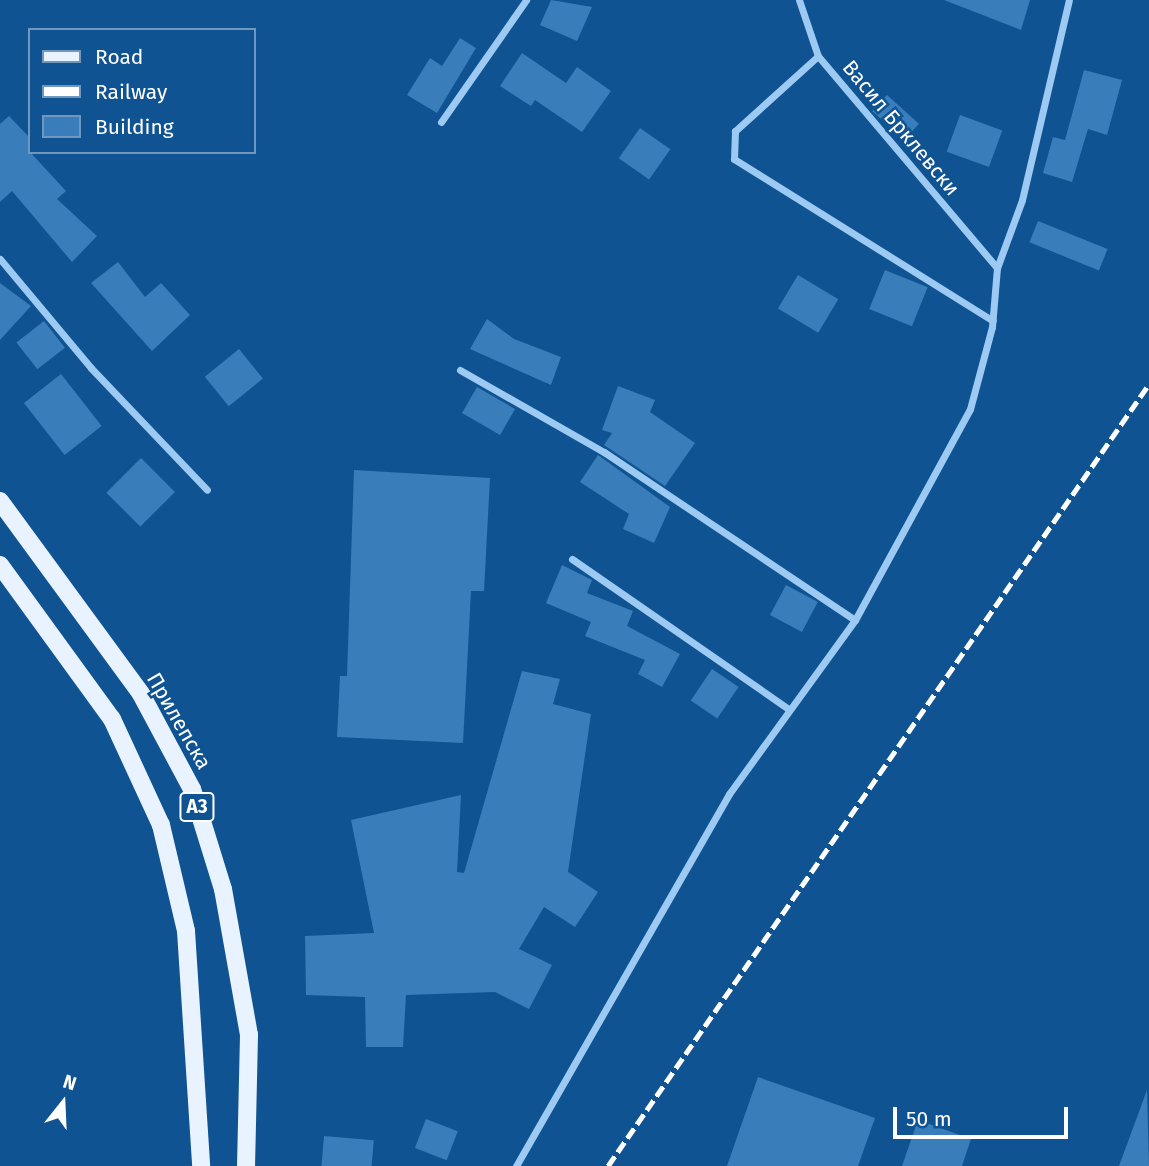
<!DOCTYPE html>
<html>
<head>
<meta charset="utf-8">
<style>
  body { margin:0 }
  #map { position:relative; width:1149px; height:1166px; overflow:hidden; background:#105392; font-family:"Fira Sans",sans-serif }
  div>[style] { position:absolute }
  [style*='--x'] { left:calc(var(--x)*1px); top:calc(var(--y)*1px); width:calc(var(--w)*1px); rotate:calc(var(--a)*1deg) }
  .building>* { inset:0; background:#397dba; transform-origin:0 0 }
  .minor>* { height:7px; margin:-3.5px; padding:0 3.5px; transform-origin:3.5px; border-radius:3.5px; background:#9ccaf3 }
  .primary>* { height:18px; margin:-9px; padding:0 9px; transform-origin:9px; border-radius:9px; background:#e8f3ff }
  .rail>* { height:5px; margin-top:-2.5px; transform-origin:0; background:repeating-linear-gradient(90deg,#fff 0 12px,transparent 0 17px) }
  span { translate:-50% -50%; white-space:nowrap; text-align:center; line-height:1.15; -webkit-text-stroke:5px #105392; paint-order:stroke }
  .shield-label span { padding:2px 5px; background:#105392; border:2px solid; border-radius:5px; -webkit-text-stroke-width:0 }
  .shield-label { font-size:19px; color:#fff; font-weight:700 }
  .street-label { font-size:21px; color:#fff }
  .legend { position:absolute; left:28px; top:28px; width:228px; height:126px; box-sizing:border-box; background:#105392; border:2px solid #7098be; margin:0; padding:9px 12px; list-style:none; font-size:21px; color:#fff }
  .legend li { display:flex; align-items:center; gap:14px; height:35px }
  .legend b { width:35px; border:2px solid #7098be }
  .north { position:absolute; left:28px; top:1068px; width:70px; height:70px; -webkit-text-stroke:5px #105392; paint-order:stroke; rotate:18deg; font-size:19px; font-weight:700; line-height:28px; text-align:center; color:#fff }
  .north::after { content:''; display:block; margin:auto; width:24px; height:32px; background:#fff; clip-path:polygon(50% 0,100% 100%,50% 72%,0 100%) }
  .scale { position:absolute; left:893px; top:1107px; width:175px; height:32px; box-sizing:border-box; border:4px solid #fff; border-top:0; padding-left:9px; font-size:21px; line-height:24px; white-space:nowrap; color:#fff; -webkit-text-stroke:5px #105392; paint-order:stroke }
</style>
</head>
<body>
<div id="map">
  <div class="building">
    <div style="clip-path:polygon(551px 0,592px 7px,577px 41px,540px 25px)"></div>
    <div style="clip-path:polygon(944px 0,1030px 0,1021px 30px)"></div>
    <div style="clip-path:polygon(460px 38px,476px 48px,437px 113px,407px 95px,430px 58px,442px 66px)"></div>
    <div style="clip-path:polygon(522px 53px,566px 83px,577px 67px,611px 91px,582px 132px,535px 100px,531px 106px,500px 86px)"></div>
    <div style="clip-path:polygon(1084px 70px,1122px 80px,1107px 135px,1088px 129px,1072px 182px,1043px 173px,1053px 137px,1065px 140px)"></div>
    <div style="left:887px;top:95px;width:43px;height:22px;rotate:42deg"></div>
    <div style="left:960px;top:115px;width:45px;height:39px;rotate:20deg"></div>
    <div style="clip-path:polygon(9px 116px,30px 138px,30px 152px,66px 191px,57px 199px,97px 236px,72px 262px,12px 191px,0 202px,0 124px)"></div>
    <div style="left:640px;top:128px;width:37px;height:37px;rotate:35deg"></div>
    <div style="left:1038px;top:221px;width:75px;height:23px;rotate:22deg"></div>
    <div style="clip-path:polygon(118px 262px,145px 297px,161px 283px,190px 315px,152px 351px,91px 283px)"></div>
    <div style="left:885px;top:270px;width:46px;height:42px;rotate:22deg"></div>
    <div style="left:798px;top:275px;width:47px;height:39px;rotate:31deg"></div>
    <div style="clip-path:polygon(0 283px,31px 306px,0 340px)"></div>
    <div style="clip-path:polygon(487px 319px,514px 339px,561px 357px,551px 385px,470px 349px)"></div>
    <div style="left:44px;top:321px;width:34px;height:35px;rotate:52deg"></div>
    <div style="left:239px;top:349px;width:38px;height:44px;rotate:51deg"></div>
    <div style="left:61px;top:374px;width:66px;height:47px;rotate:52deg"></div>
    <div style="clip-path:polygon(618px 386px,655px 400px,650px 412px,695px 443px,665px 486px,604px 445px,612px 433px,602px 430px)"></div>
    <div style="left:477px;top:387px;width:44px;height:30px;rotate:30deg"></div>
    <div style="clip-path:polygon(598px 455px,670px 507px,654px 543px,623px 529px,629px 514px,580px 482px)"></div>
    <div style="left:141px;top:458px;width:48px;height:49px;rotate:45deg"></div>
    <div style="clip-path:polygon(354px 470px,490px 478px,484px 591px,471px 591px,463px 743px,337px 737px,340px 676px,347px 676px)"></div>
    <div style="clip-path:polygon(562px 565px,592px 580px,587px 593px,633px 611px,627px 626px,680px 654px,662px 687px,638px 674px,645px 660px,585px 636px,591px 622px,546px 603px)"></div>
    <div style="left:786px;top:585px;width:36px;height:34px;rotate:28deg"></div>
    <div style="left:712px;top:669px;width:32px;height:38px;rotate:34deg"></div>
    <div style="clip-path:polygon(522px 671px,560px 679px,553px 704px,591px 714px,568px 872px,598px 892px,575px 927px,544px 907px,519px 949px,552px 965px,529px 1009px,495px 992px,406px 995px,403px 1047px,366px 1047px,365px 997px,306px 995px,305px 936px,374px 933px,351px 820px,461px 795px,457px 872px,464px 873px)"></div>
    <div style="clip-path:polygon(758px 1077px,875px 1118px,858px 1166px,727px 1166px)"></div>
    <div style="clip-path:polygon(1147px 1090px,1149px 1166px,1119px 1166px)"></div>
    <div style="left:426px;top:1119px;width:34px;height:31px;rotate:21deg"></div>
    <div style="clip-path:polygon(918px 1120px,971px 1139px,962px 1166px,902px 1166px)"></div>
    <div style="left:324px;top:1136px;width:50px;height:30px;rotate:5deg"></div>
  </div>
  <div class="minor">
    <div style="--x:799;--y:0;--w:59;--a:71.3"></div>
    <div style="--x:818;--y:56;--w:277;--a:49.8"></div>
    <div style="--x:818;--y:56;--w:112;--a:137.9"></div>
    <div style="--x:735;--y:131;--w:28;--a:92"></div>
    <div style="--x:734;--y:159;--w:305;--a:32"></div>
    <div style="--x:441;--y:122;--w:149;--a:-55.1"></div>
    <div style="--x:0;--y:259;--w:142;--a:50.1"></div>
    <div style="--x:91;--y:368;--w:168;--a:46.4"></div>
    <div style="--x:460;--y:370;--w:166;--a:29.7"></div>
    <div style="--x:604;--y:452;--w:302;--a:33.8"></div>
    <div style="--x:572;--y:559;--w:264;--a:34.7"></div>
    <div style="--x:516;--y:1166;--w:429;--a:-60.2"></div>
    <div style="--x:729;--y:794;--w:215;--a:-54.1"></div>
    <div style="--x:855;--y:620;--w:240;--a:-61.4"></div>
    <div style="--x:970;--y:409;--w:85;--a:-75"></div>
    <div style="--x:992;--y:327;--w:59;--a:-85.2"></div>
    <div style="--x:997;--y:268;--w:72;--a:-69.8"></div>
    <div style="--x:1022;--y:200;--w:205;--a:-76.8"></div>
  </div>
  <div class="primary">
    <div style="--x:0;--y:501;--w:239;--a:53.8"></div>
    <div style="--x:141;--y:694;--w:108;--a:61.8"></div>
    <div style="--x:192;--y:789;--w:105;--a:72.8"></div>
    <div style="--x:223;--y:889;--w:148;--a:79.9"></div>
    <div style="--x:249;--y:1035;--w:131;--a:91.3"></div>
    <div style="--x:0;--y:565;--w:190;--a:54"></div>
    <div style="--x:112;--y:719;--w:117;--a:65.2"></div>
    <div style="--x:161;--y:825;--w:109;--a:76.7"></div>
    <div style="--x:186;--y:931;--w:235;--a:86.3"></div>
  </div>
  <div class="rail">
    <div style="--x:608;--y:1166;--w:951;--a:-55.32"></div>
  </div>
  <div class="shield-label">
    <span style="left:197px;top:807px">A3</span>
  </div>
  <div class="street-label">
    <span style="left:901px;top:128px;rotate:50deg">Васил Брклевски</span>
    <span style="left:179px;top:721px;rotate:60deg">Прилепска</span>
  </div>
  <ul class="legend">
  <li><b style="height:9px;background:#e8f3ff"></b>Road</li>
  <li><b style="height:9px;background:#fff"></b>Railway</li>
  <li><b style="height:19px;background:#397dba"></b>Building</li>
  </ul>
  <div class="north">N</div>
  <div class="scale">50 m</div>
</div>
</body>
</html>
